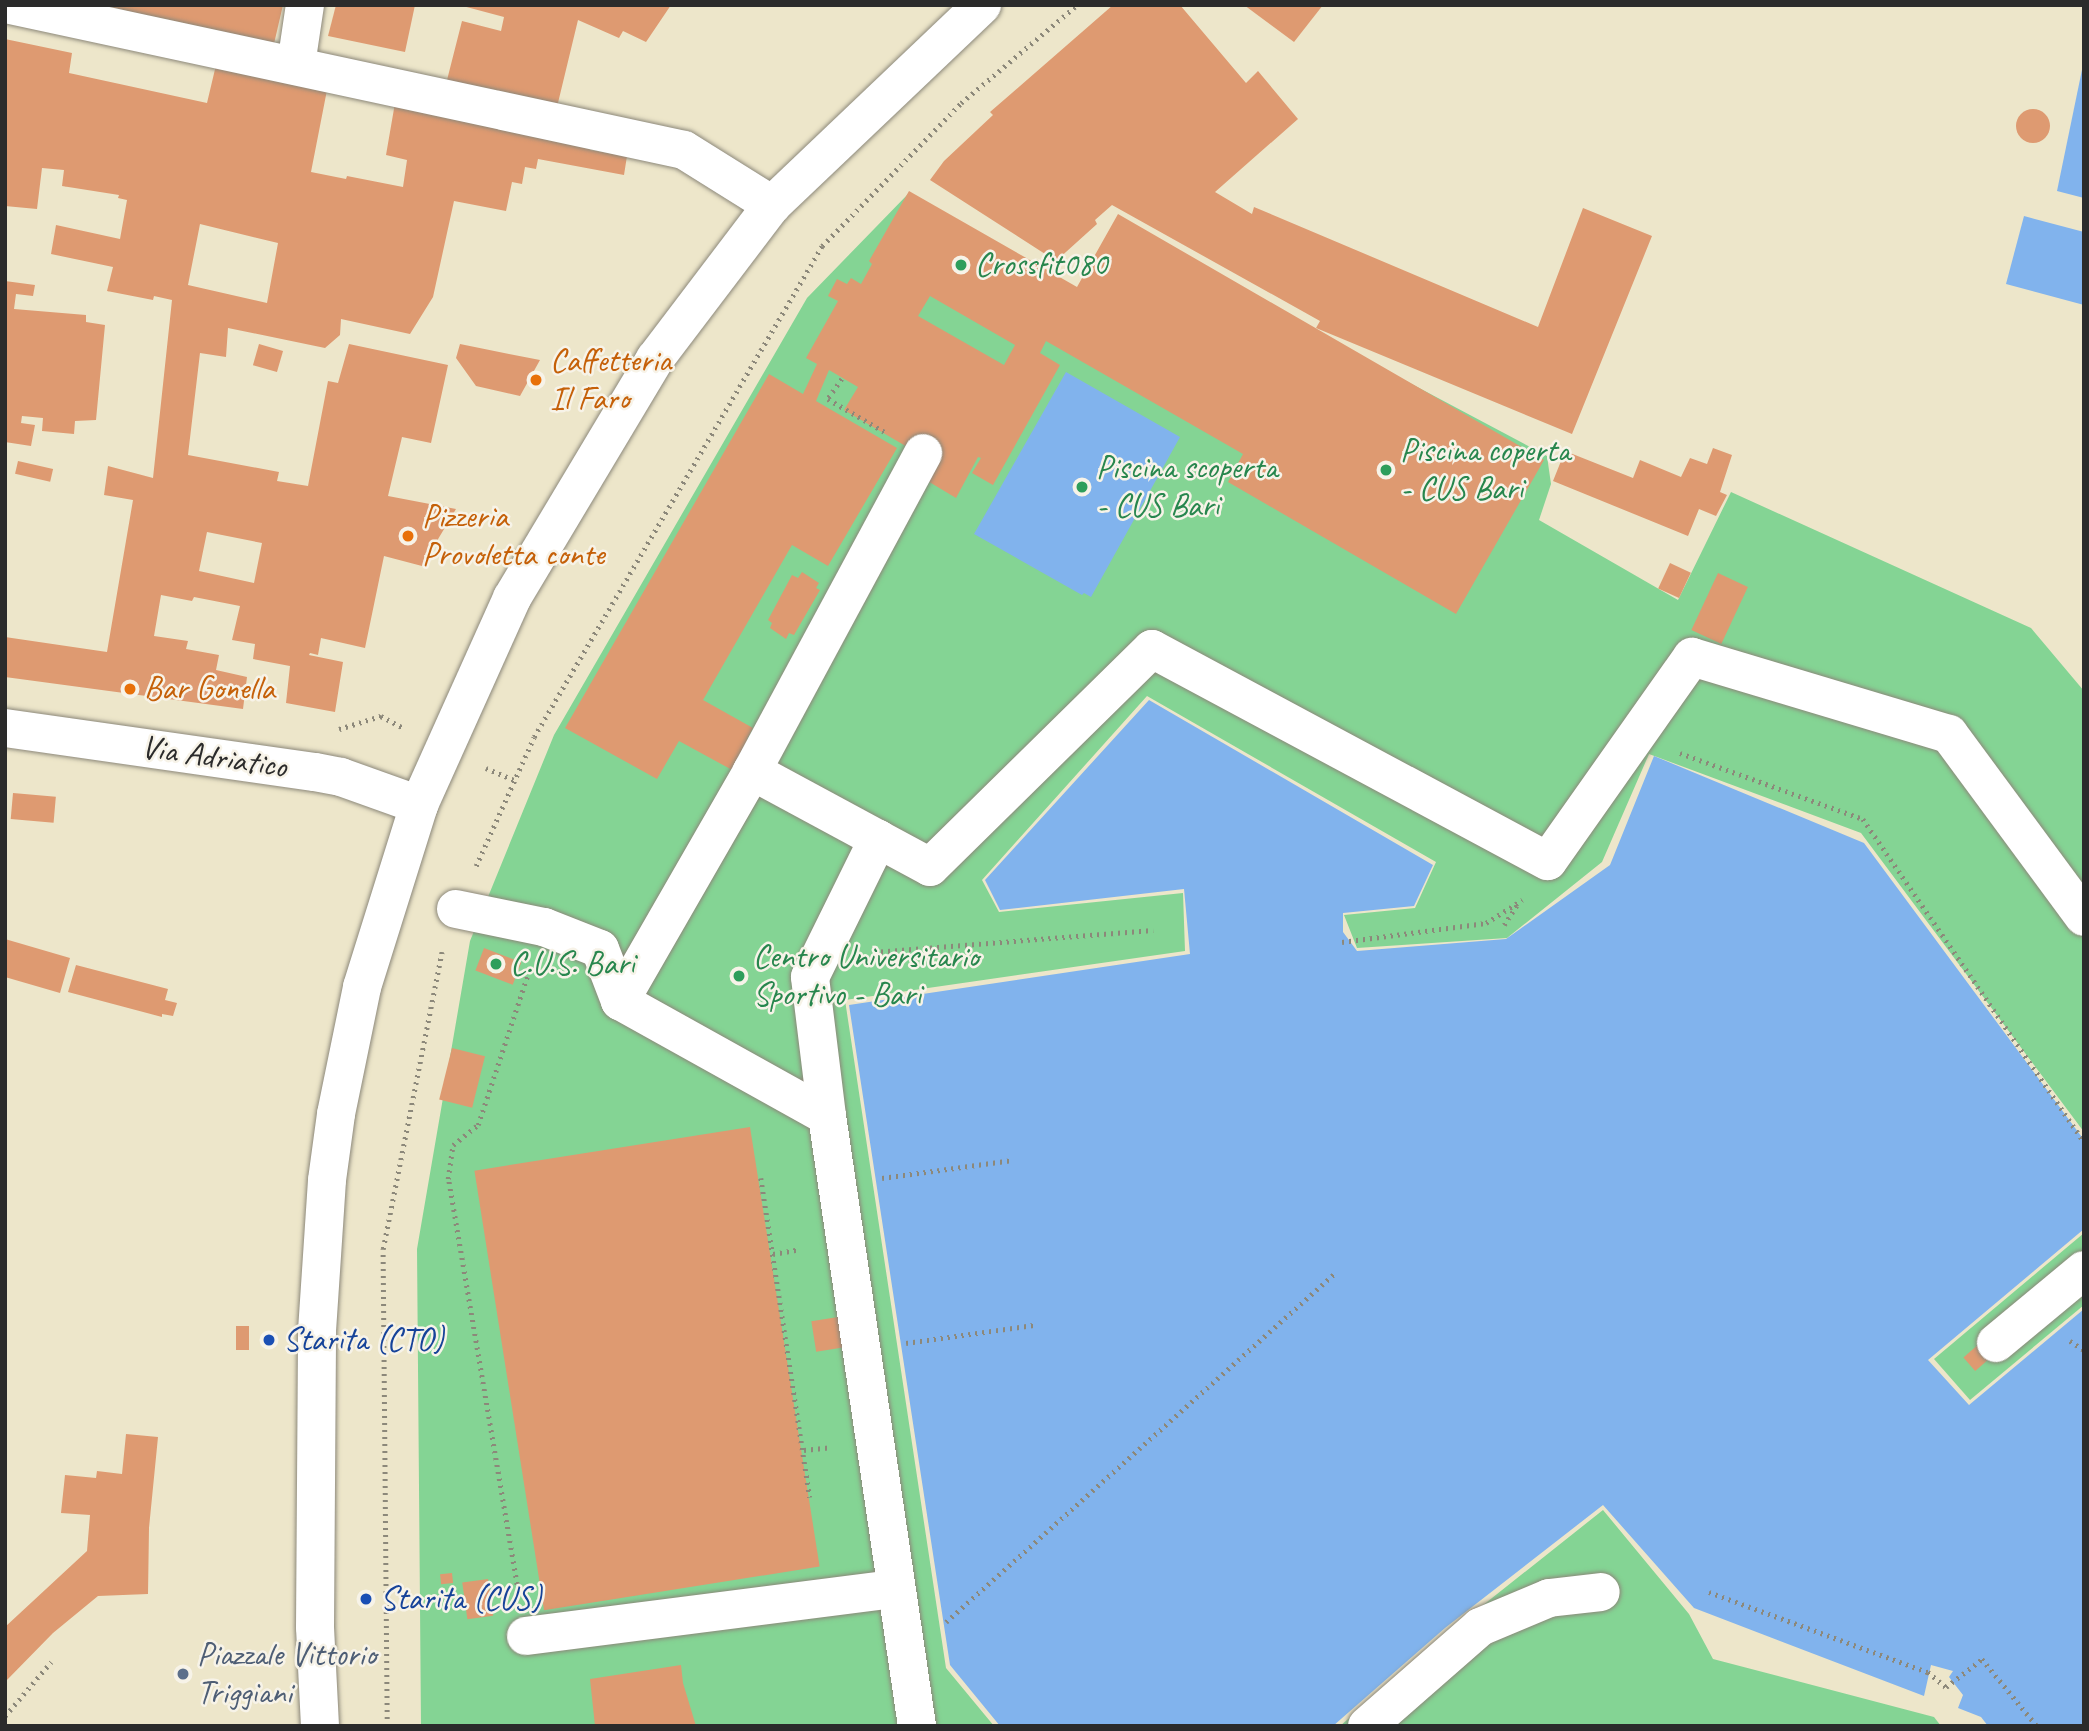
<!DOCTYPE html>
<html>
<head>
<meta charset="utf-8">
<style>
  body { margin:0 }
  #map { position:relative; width:2089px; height:1731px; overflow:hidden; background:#ede6ca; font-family:Caveat,sans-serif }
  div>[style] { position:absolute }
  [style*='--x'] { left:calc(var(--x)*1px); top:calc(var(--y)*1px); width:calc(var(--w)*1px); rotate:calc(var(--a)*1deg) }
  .green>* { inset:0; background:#84d494 }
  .water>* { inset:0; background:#81b3ed }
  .building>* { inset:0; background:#de9a71; transform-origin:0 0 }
  .round { border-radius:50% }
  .path>* { height:4.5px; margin-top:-2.25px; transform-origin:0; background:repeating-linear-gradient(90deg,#8c887a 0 2px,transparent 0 7px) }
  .roads { filter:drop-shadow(0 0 2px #8c887a) drop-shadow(0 0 2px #8c887a) }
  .street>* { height:38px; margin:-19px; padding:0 19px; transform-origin:19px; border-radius:19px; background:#fff }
  .secondary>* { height:38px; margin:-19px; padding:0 19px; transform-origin:19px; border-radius:19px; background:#fff }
  .dots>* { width:19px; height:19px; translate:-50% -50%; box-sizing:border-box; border:4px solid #f7f3e8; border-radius:50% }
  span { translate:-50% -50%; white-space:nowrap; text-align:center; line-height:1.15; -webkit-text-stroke:5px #f7f3e8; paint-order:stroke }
  .leisure-label { font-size:33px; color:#27864d }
  .left { translate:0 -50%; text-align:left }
  .food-label { font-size:33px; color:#c56008 }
  .street-label { font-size:33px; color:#2b2b2b }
  .transit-label { font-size:33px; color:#164399 }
  .service-label { font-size:33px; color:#4e5e75 }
  .frame { position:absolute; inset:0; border:7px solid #2b2b2b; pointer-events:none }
</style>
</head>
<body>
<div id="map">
  <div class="green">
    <div style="clip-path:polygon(909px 193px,1078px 290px,1310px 330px,1547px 456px,1551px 484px,1539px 520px,1678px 600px,1731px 492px,2031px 628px,2084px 691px,2084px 1132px,1861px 833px,1649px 754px,1602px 862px,1507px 938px,1357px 948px,1344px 915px,1415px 908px,1436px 862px,1147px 696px,982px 880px,999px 912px,1183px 893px,1185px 951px,845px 1000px,946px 1668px,994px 1726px,421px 1726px,417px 1249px,470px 941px,554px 735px,807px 298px)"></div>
    <div style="clip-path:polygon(2084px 1233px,2084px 1305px,1970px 1400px,1934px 1359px)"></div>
    <div style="clip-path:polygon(1603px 1510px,1689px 1614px,1713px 1659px,1934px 1717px,1941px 1726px,1340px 1726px,1448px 1633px)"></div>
  </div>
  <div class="water">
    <div style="clip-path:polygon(2084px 60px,2084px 198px,2057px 191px)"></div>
    <div style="clip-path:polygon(2024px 216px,2084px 232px,2084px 305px,2006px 284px)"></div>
    <div style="clip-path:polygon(1066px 372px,1180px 437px,1091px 597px,1084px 593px,1082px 595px,974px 534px)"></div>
    <div style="clip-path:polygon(1149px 700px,1433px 865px,1414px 906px,1343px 913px,1343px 932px,1357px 951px,1506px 939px,1610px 865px,1654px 756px,1864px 843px,2084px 1140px,2084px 1229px,1928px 1360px,1969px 1405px,2084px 1309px,2084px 1726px,1988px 1726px,1981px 1717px,1958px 1708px,1963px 1695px,1949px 1677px,1953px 1671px,1931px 1665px,1924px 1696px,1694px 1608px,1603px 1505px,1445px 1628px,1333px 1726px,1000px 1726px,950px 1665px,849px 1005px,1190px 954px,1184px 889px,1000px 910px,985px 880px)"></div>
  </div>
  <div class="building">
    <div style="clip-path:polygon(103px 5px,283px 5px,273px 48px)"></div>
    <div style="clip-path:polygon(336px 5px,415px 5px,405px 52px,328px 36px)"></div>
    <div style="clip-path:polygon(459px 5px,671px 5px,646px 42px,623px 31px,619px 38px,578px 20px,557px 107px,446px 84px,462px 21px,501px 31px,504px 17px)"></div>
    <div style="clip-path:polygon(1113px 5px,1180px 5px,1246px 83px,1258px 71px,1298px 119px,1215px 192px,1252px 214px,1254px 207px,1538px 327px,1583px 208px,1652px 236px,1572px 434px,1316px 328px,1320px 321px,1112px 205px,1095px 220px,1097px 224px,1056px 261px,930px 180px,944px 161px,993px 115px,990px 112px)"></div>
    <div style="clip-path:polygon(1244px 5px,1323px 5px,1294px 42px)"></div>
    <div style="clip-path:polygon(evenodd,5px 39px,72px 53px,69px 73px,207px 103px,216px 65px,327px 90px,311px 172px,346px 179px,347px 176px,403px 187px,407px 160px,386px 155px,395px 103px,592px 145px,590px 150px,627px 156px,624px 175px,538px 159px,536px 169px,525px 167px,522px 184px,512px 182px,506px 211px,454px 201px,433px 297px,410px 334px,341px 319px,340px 335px,325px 348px,228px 328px,226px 357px,200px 353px,188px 455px,279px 472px,277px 481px,308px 486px,328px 381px,338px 383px,349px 344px,448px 365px,431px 443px,402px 437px,388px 496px,456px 509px,422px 566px,384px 556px,365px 648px,321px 638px,318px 655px,310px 653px,309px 655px,343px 662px,335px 712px,286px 703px,290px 666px,253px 659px,255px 644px,232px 640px,240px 606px,194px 597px,192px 601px,161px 595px,154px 636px,188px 641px,186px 649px,219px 655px,216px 670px,247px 677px,243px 709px,5px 677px,5px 637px,107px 652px,133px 500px,104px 495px,108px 466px,153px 478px,172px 300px,154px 296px,153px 300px,107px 291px,113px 267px,51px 254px,56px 225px,120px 239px,127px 200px,118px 198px,119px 195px,62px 186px,64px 170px,42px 168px,37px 209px,5px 206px,5px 39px,200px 224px,278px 243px,267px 303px,188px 285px,200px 224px,5px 39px,207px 532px,262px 543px,254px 583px,199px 571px,207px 532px)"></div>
    <div class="round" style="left:2016px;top:109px;width:34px;height:34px"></div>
    <div style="clip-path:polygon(evenodd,909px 191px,1077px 287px,1118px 214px,1544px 460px,1456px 614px,1228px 482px,1243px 454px,1046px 341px,1040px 353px,1060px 365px,993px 485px,972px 473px,981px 458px,978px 457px,956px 498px,911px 471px,921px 455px,844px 410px,858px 387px,829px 370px,816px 401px,897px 448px,828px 566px,792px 545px,703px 700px,753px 728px,747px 739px,752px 742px,756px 783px,679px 741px,657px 779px,565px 728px,769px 374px,803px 394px,817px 364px,806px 358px,838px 301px,828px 296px,837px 279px,847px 284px,851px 278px,861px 284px,872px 264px,869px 261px,909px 191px,930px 296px,1015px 345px,1004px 365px,918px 316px,930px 296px)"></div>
    <div style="clip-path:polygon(5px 281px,35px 285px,33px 296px,16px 294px,14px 309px,86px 315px,86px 322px,105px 325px,96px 420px,75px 421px,74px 434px,42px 431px,43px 418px,22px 416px,21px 423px,35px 425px,31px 446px,5px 442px)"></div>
    <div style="left:259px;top:344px;width:25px;height:22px;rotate:16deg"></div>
    <div style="clip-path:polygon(460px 344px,509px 354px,540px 360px,520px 396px,476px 386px,456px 358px)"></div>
    <div style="clip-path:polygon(1713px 448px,1732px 455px,1720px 492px,1727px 495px,1716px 516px,1699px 509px,1688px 536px,1553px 481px,1565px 451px,1633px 478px,1640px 460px,1681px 477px,1690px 458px,1707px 464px)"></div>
    <div style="left:18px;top:461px;width:36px;height:13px;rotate:13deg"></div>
    <div style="left:1670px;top:563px;width:23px;height:28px;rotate:25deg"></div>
    <div style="clip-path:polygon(802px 572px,819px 583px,816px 588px,820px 590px,794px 635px,789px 633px,786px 639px,770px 628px,772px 623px,768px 620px,792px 575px,798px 578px)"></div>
    <div style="left:1718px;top:573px;width:33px;height:63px;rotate:25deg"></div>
    <div style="left:13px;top:793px;width:43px;height:26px;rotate:5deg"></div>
    <div style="clip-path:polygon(5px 939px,70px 958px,60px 993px,5px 977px)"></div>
    <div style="left:484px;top:948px;width:40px;height:24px;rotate:21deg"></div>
    <div style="clip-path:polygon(76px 965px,168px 989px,165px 1000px,177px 1003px,173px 1016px,162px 1014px,162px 1017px,68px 992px)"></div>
    <div style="left:452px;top:1048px;width:34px;height:53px;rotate:14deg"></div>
    <div style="left:750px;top:1127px;width:445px;height:279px;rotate:81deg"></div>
    <div style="left:838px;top:1317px;width:31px;height:27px;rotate:81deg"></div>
    <div style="left:236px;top:1326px;width:13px;height:24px"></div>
    <div style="left:1980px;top:1343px;width:18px;height:22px;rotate:49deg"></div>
    <div style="clip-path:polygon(126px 1434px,158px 1437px,149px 1528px,148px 1594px,98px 1596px,53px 1633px,5px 1682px,5px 1627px,87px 1551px,90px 1515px,61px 1513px,65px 1475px,96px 1478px,97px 1471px,122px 1474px)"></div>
    <div style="left:452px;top:1573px;width:10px;height:12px;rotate:84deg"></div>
    <div style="left:488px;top:1579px;width:37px;height:26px;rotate:82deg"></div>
    <div style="clip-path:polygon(681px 1665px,683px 1683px,696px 1726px,595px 1726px,590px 1679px)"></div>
  </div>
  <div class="path">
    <div style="--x:842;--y:379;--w:24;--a:125"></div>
    <div style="--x:828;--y:399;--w:66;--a:30.1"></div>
    <div style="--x:339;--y:729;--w:44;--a:-17.2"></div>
    <div style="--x:381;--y:716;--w:27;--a:28"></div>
    <div style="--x:1680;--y:753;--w:195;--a:19.8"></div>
    <div style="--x:1863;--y:819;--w:391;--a:55.6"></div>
    <div style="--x:486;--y:768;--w:30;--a:23"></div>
    <div style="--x:476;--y:866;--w:141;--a:-65.8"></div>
    <div style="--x:534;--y:737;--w:569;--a:-59.61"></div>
    <div style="--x:822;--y:246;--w:199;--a:-45.8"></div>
    <div style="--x:961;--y:103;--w:152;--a:-40.2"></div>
    <div style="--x:1504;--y:925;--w:24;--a:-57"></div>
    <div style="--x:1342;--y:942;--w:145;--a:-7.5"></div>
    <div style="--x:1486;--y:923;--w:43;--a:-32.6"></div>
    <div style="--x:874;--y:952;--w:280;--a:-4.5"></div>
    <div style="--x:761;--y:1178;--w:323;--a:81.3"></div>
    <div style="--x:882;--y:1178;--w:132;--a:-7.8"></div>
    <div style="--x:773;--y:1254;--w:27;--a:-10"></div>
    <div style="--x:2070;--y:1341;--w:17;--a:33"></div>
    <div style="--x:906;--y:1343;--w:129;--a:-8"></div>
    <div style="--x:804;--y:1450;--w:27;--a:-6"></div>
    <div style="--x:518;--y:1591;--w:418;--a:-99.6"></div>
    <div style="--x:448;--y:1179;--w:34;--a:-82"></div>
    <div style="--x:453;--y:1145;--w:32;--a:-39"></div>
    <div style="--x:478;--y:1125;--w:165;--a:-71.7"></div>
    <div style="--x:1709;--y:1592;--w:233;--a:20.1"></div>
    <div style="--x:1928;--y:1672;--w:23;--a:40"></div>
    <div style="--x:1946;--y:1687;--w:46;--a:-37.9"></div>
    <div style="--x:1982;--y:1659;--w:87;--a:50.6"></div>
    <div style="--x:946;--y:1622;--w:521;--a:-41.89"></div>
    <div style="--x:5;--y:1716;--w:71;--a:-49.6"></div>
    <div style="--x:387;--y:1726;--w:477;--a:-90.5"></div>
    <div style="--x:383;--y:1249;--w:303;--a:-78.8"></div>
  </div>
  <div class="roads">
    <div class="street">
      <div style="--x:10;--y:5;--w:689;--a:12.14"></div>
      <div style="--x:684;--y:150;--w:104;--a:32"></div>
      <div style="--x:296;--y:65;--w:61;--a:-81.5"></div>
      <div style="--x:752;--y:771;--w:143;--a:28.4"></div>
      <div style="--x:456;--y:909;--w:90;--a:11.6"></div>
      <div style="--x:544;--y:927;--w:60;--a:21.4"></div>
      <div style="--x:600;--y:949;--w:56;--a:69"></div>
      <div style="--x:620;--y:1001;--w:237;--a:29.1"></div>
      <div style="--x:620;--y:1001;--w:265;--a:-60.1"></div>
      <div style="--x:752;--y:771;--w:361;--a:-61.7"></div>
      <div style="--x:1996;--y:1343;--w:114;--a:-39.7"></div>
      <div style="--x:526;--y:1636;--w:372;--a:-7.3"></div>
      <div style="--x:917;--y:1726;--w:617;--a:-98.39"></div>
      <div style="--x:827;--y:1116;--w:140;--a:-97"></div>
      <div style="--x:810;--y:977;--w:154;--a:-63.8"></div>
      <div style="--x:878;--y:839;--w:59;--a:28.3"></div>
      <div style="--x:930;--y:867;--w:311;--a:-44.5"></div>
      <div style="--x:1152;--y:649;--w:449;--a:28.2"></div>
      <div style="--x:1548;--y:861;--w:250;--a:-54.8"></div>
      <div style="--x:1692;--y:657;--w:268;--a:16.7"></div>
      <div style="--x:1949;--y:734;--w:227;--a:53.6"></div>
      <div style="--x:1367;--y:1726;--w:150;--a:-41.2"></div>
      <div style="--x:1480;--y:1627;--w:75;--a:-22.8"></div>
      <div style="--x:1549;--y:1598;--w:52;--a:-6.6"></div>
    </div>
    <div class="secondary">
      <div style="--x:5;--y:728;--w:313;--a:8.1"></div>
      <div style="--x:315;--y:772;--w:26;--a:11"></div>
      <div style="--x:341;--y:777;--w:83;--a:19.7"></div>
      <div style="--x:320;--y:1726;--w:99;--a:-92.9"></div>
      <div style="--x:315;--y:1627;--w:296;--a:-89.6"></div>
      <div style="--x:317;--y:1331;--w:151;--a:-86.2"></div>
      <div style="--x:327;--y:1180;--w:67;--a:-82.2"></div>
      <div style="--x:336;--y:1114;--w:130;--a:-78.4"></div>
      <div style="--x:362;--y:987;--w:191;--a:-72.6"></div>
      <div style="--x:419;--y:805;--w:227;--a:-65.8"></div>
      <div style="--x:512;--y:598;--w:279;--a:-59.1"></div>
      <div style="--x:655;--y:359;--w:193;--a:-52.8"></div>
      <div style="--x:772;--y:205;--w:290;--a:-43.6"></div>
    </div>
  </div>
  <div class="dots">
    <div style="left:961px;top:265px;background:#2e9e5b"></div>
    <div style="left:536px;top:380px;background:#e8710a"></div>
    <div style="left:1386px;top:470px;background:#2e9e5b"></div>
    <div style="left:1082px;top:487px;background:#2e9e5b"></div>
    <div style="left:408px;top:536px;background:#e8710a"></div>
    <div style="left:130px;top:689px;background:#e8710a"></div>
    <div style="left:496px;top:964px;background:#2e9e5b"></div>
    <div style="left:739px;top:976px;background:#2e9e5b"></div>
    <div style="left:269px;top:1340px;background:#1a4fb4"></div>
    <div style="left:366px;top:1599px;background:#1a4fb4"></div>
    <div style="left:183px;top:1674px;background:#5c6f8a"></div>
  </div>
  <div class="leisure-label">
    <span class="left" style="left:975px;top:265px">Crossfit080</span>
    <span class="left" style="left:1400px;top:470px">Piscina coperta<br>- CUS Bari</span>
    <span class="left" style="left:1096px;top:487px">Piscina scoperta<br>- CUS Bari</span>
    <span class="left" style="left:753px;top:976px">Centro Universitario<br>Sportivo - Bari</span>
    <span class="left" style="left:510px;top:964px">C.U.S. Bari</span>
  </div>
  <div class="food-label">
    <span class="left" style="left:550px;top:380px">Caffetteria<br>Il Faro</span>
    <span class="left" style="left:422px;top:536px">Pizzeria<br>Provoletta conte</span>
    <span class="left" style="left:144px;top:689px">Bar Gonella</span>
  </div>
  <div class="street-label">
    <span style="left:214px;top:757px;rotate:8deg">Via Adriatico</span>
  </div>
  <div class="transit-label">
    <span class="left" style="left:283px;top:1340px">Starita (CTO)</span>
    <span class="left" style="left:380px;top:1599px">Starita (CUS)</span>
  </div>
  <div class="service-label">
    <span class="left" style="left:197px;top:1674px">Piazzale Vittorio<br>Triggiani</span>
  </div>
  <div class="frame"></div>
</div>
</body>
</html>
